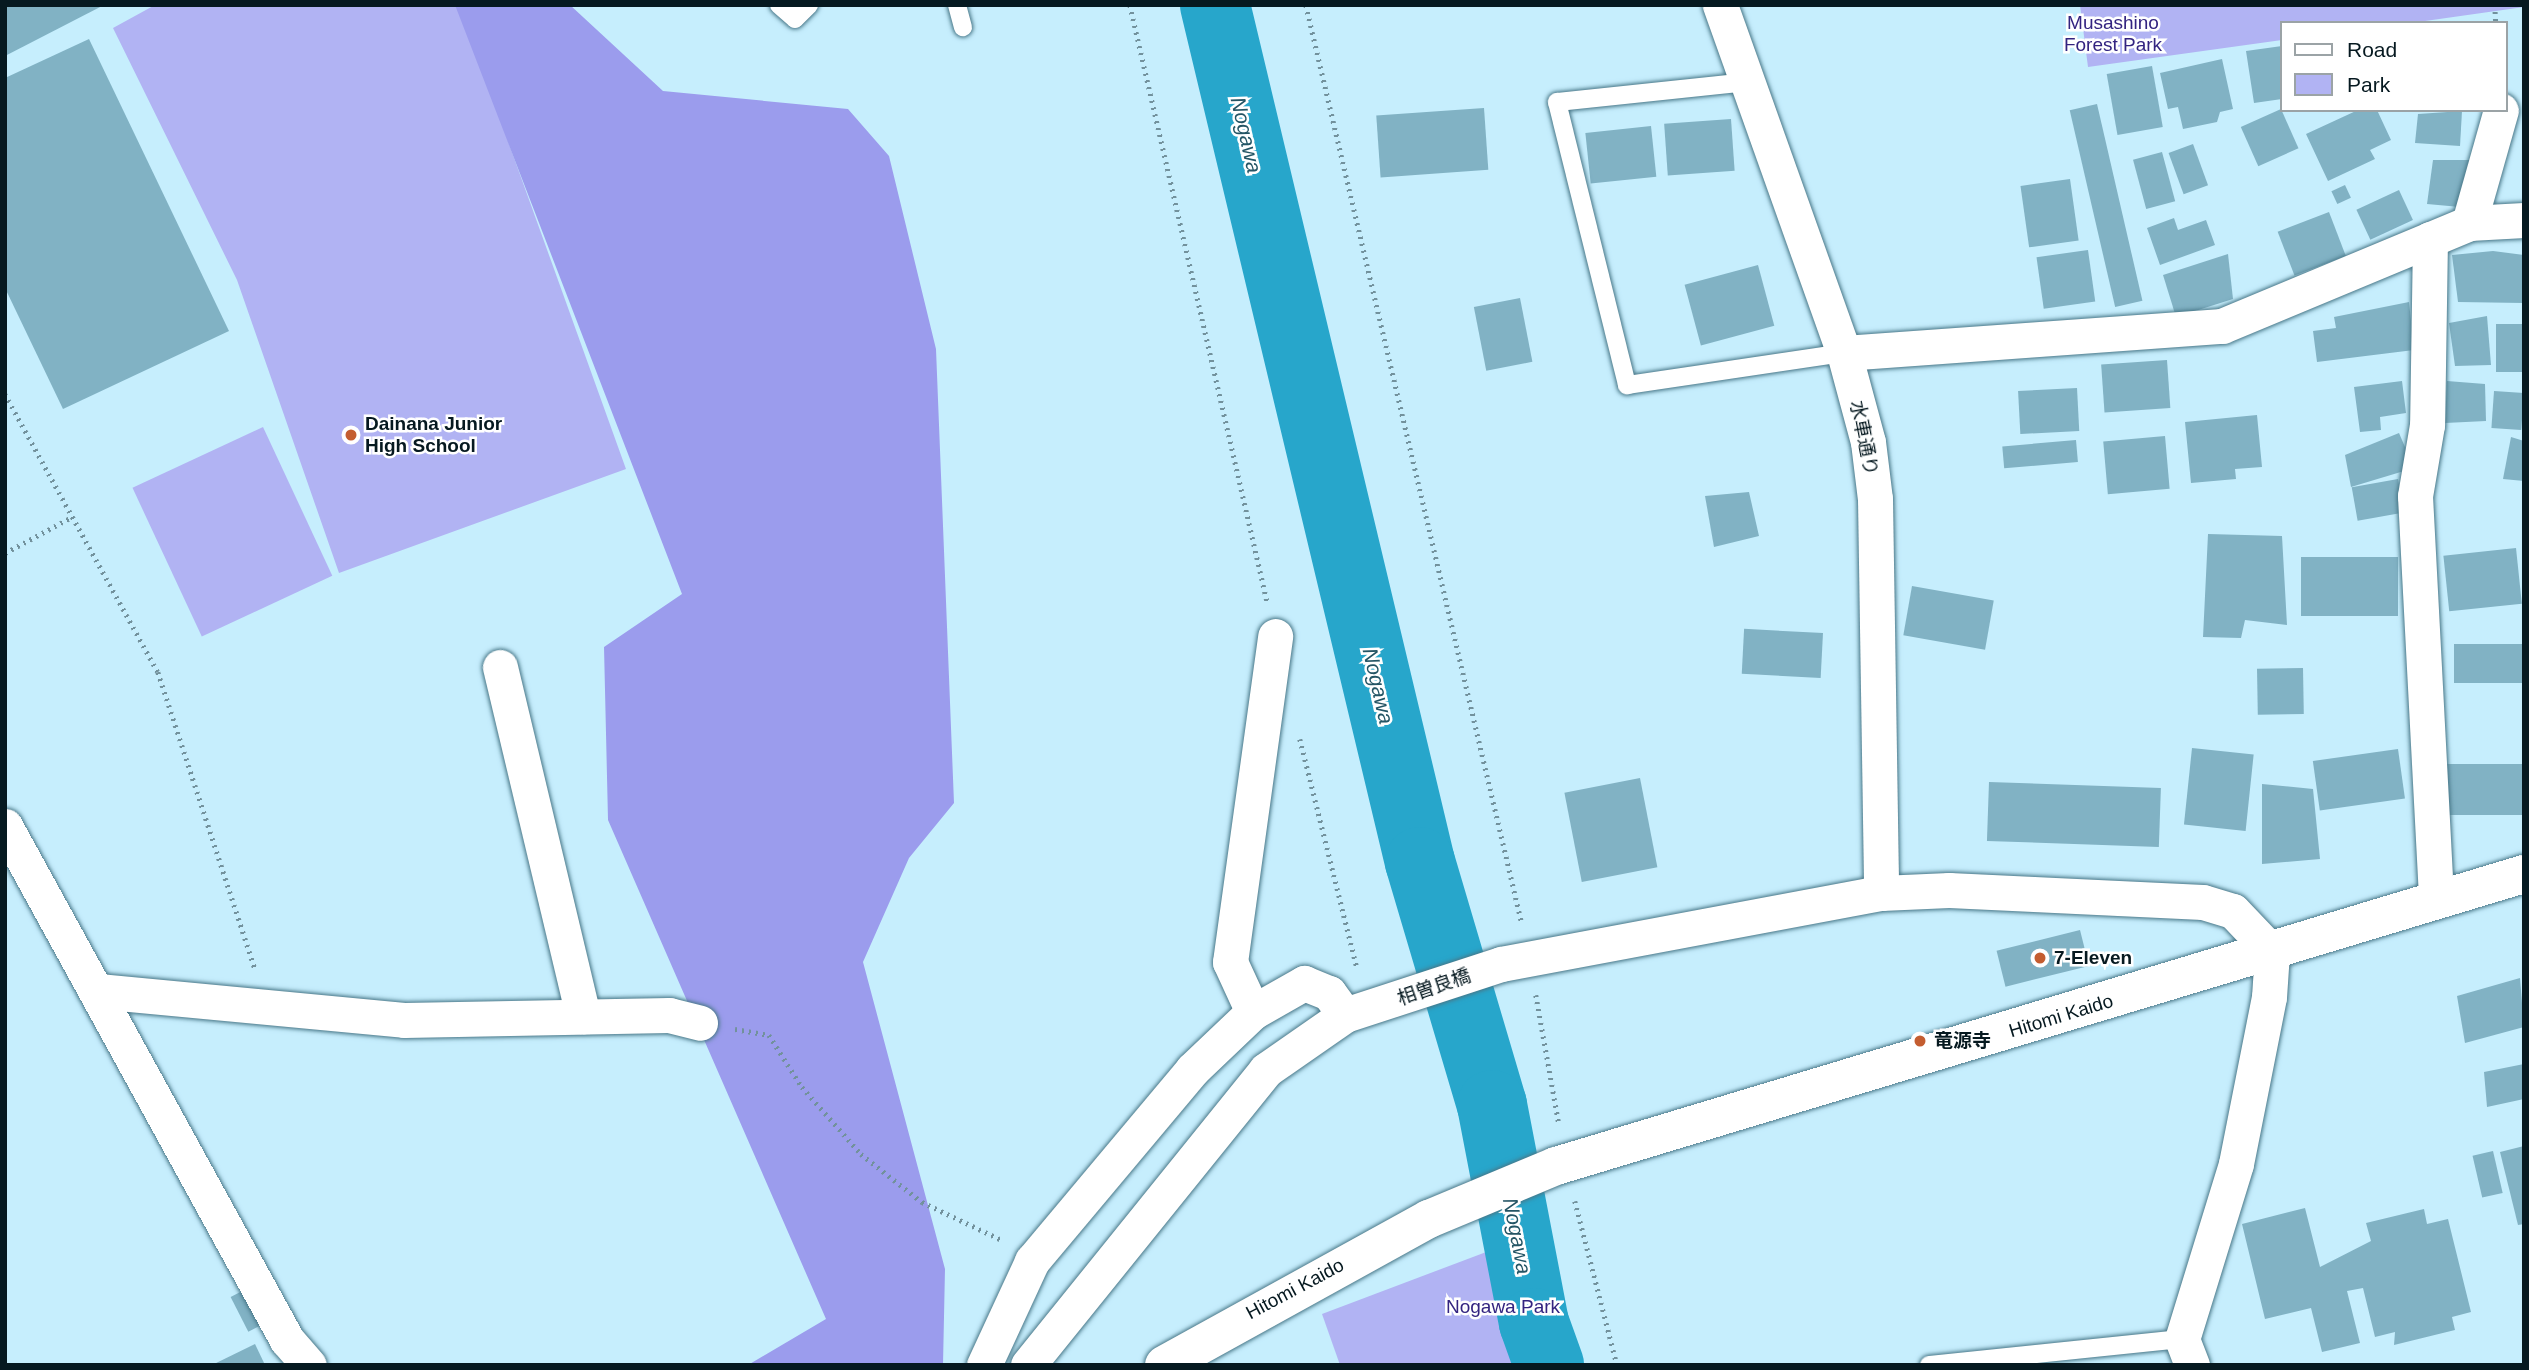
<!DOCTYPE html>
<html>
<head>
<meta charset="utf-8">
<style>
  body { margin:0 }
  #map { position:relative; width:2529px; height:1370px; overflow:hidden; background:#c6eefd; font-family:Helvetica,"Noto Sans JP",sans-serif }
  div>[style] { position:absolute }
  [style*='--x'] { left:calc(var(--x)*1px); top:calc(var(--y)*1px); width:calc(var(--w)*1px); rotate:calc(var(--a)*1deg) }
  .green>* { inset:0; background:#b1b3f3; transform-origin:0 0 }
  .forest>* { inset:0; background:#9b9ced }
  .river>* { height:70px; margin:-35px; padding:0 35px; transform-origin:35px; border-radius:35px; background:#27a6cb }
  .building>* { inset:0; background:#81b2c4; transform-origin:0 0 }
  .path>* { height:4.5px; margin-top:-2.25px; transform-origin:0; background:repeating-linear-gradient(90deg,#72919c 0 2px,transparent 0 7px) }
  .roads { filter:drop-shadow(0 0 2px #487788) drop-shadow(0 0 2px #487788) }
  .service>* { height:18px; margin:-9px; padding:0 9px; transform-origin:9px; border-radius:9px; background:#fff }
  .minor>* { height:35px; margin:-17.5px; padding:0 17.5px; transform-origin:17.5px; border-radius:17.5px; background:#fff }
  .secondary>* { height:38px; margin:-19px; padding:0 19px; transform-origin:19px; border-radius:19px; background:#fff }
  .dots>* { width:19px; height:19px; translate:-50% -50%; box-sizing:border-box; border:4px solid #fff; border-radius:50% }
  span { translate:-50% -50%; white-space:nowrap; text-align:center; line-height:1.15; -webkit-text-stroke:5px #fff; paint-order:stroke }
  .park-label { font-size:19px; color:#332480 }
  .poi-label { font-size:19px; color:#061920; font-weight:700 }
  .left { translate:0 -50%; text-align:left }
  .street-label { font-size:19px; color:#061920 }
  .water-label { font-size:21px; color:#245565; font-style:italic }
  .frame { position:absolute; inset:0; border:7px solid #061920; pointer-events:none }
  .legend { position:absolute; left:2280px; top:21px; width:228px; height:91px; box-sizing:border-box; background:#fff; border:2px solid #9ba3a6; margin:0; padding:9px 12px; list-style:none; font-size:21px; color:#061920 }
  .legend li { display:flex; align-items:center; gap:14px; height:35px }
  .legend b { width:35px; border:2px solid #9ba3a6 }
</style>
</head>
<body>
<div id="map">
  <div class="green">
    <div style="clip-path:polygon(155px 5px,459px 5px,626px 469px,339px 573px,237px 280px,113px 28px)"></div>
    <div style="clip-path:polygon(2080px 5px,2524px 5px,2524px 7px,2411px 23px,2282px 23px,2282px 40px,2088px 67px)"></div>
    <div style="left:263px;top:427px;width:164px;height:144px;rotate:65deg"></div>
    <div style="clip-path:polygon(1547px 1229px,1577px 1365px,1340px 1365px,1322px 1314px)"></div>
  </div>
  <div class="forest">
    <div style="clip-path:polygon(455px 5px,570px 5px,663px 91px,848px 109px,889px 156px,936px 349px,954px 803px,909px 858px,863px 962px,945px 1269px,943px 1365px,748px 1365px,826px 1319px,608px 820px,604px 647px,682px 594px)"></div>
  </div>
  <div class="river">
    <div style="--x:1215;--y:5;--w:881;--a:76.55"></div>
    <div style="--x:1420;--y:862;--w:253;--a:73.5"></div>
    <div style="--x:1492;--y:1105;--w:222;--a:79.1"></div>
    <div style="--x:1534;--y:1323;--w:45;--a:70.3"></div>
  </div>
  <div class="building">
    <div style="clip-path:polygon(5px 5px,104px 5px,5px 56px)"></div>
    <div style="clip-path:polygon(89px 39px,229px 331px,63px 409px,5px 288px,5px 78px)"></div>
    <div style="clip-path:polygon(2282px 46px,2282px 99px,2254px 103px,2246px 51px)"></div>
    <div style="clip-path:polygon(2222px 59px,2233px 109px,2220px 112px,2217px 122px,2183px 129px,2178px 107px,2168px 109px,2160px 73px)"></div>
    <div style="left:2152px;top:66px;width:62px;height:46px;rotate:80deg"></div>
    <div style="left:2097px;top:104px;width:202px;height:28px;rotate:77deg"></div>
    <div style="left:1484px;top:108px;width:62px;height:108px;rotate:86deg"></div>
    <div style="left:2281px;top:109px;width:43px;height:44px;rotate:66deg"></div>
    <div style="clip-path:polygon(2358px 110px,2377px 110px,2391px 140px,2370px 150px,2375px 159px,2328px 181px,2306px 134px)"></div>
    <div style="clip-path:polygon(2462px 111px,2460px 146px,2415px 143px,2418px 114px)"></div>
    <div style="left:1731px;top:119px;width:52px;height:67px;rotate:86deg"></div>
    <div style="left:1651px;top:126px;width:51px;height:66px;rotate:84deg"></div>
    <div style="left:2193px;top:144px;width:44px;height:26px;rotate:70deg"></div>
    <div style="left:2162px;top:152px;width:51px;height:30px;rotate:75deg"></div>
    <div style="clip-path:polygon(2433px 160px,2474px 160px,2460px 207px,2427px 204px)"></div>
    <div style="left:2070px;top:179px;width:62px;height:50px;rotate:82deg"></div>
    <div style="left:2345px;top:185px;width:14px;height:15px;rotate:65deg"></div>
    <div style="left:2399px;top:190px;width:33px;height:47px;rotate:65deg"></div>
    <div style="left:2329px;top:212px;width:47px;height:55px;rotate:69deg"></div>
    <div style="clip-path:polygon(2174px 218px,2178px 230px,2206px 220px,2215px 245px,2160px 265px,2147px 228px)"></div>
    <div style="left:2088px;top:250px;width:52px;height:52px;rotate:82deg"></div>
    <div style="clip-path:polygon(2493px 251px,2524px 255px,2524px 303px,2458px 302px,2452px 255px)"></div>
    <div style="clip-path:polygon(2228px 254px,2233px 299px,2176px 317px,2163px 275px)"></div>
    <div style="left:1758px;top:265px;width:63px;height:76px;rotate:75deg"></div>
    <div style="left:1520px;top:298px;width:65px;height:47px;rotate:79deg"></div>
    <div style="clip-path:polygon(2409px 302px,2414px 350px,2317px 362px,2313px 331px,2336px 328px,2334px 317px)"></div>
    <div style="clip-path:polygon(2487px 316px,2491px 365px,2455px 366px,2449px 323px)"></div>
    <div style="left:2524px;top:324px;width:48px;height:28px;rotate:90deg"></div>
    <div style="left:2167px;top:360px;width:48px;height:66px;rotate:86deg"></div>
    <div style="clip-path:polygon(2402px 381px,2406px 413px,2380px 417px,2381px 430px,2360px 432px,2354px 387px)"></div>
    <div style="clip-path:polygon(2447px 381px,2485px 384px,2486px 421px,2445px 423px)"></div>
    <div style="left:2077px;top:388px;width:43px;height:59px;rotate:87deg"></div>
    <div style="left:2494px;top:391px;width:30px;height:37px;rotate:4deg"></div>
    <div style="clip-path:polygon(2257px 415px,2262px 467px,2235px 469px,2236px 479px,2191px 483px,2185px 422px)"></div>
    <div style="clip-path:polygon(2399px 433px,2414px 468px,2351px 487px,2345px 455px)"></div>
    <div style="left:2165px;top:436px;width:53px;height:62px;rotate:85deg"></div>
    <div style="clip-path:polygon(2511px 437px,2524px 441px,2524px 481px,2503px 479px)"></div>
    <div style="left:2076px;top:440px;width:22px;height:74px;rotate:85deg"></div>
    <div style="left:2398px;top:479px;width:34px;height:47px;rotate:80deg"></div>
    <div style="clip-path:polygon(1749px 492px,1759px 536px,1714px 547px,1705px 496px)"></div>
    <div style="clip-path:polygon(2208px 534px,2282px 536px,2287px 625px,2245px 620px,2241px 638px,2203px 637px)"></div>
    <div style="left:2516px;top:548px;width:56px;height:73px;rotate:84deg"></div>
    <div style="left:2301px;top:557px;width:97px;height:59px"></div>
    <div style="left:1912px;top:586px;width:83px;height:50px;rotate:10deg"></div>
    <div style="left:1823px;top:633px;width:45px;height:79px;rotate:93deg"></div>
    <div style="left:2524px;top:644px;width:39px;height:70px;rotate:90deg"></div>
    <div style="left:2303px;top:668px;width:46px;height:46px;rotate:89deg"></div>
    <div style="left:2192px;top:748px;width:62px;height:77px;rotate:6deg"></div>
    <div style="left:2398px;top:749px;width:50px;height:86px;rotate:82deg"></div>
    <div style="left:2524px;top:764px;width:51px;height:77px;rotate:90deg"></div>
    <div style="left:1640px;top:778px;width:91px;height:77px;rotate:79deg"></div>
    <div style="left:1989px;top:782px;width:172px;height:59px;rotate:2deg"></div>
    <div style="clip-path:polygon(2262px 784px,2313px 789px,2320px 859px,2262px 864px)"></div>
    <div style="left:2080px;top:930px;width:37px;height:86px;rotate:76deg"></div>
    <div style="clip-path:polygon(2520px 978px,2524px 1027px,2465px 1043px,2457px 996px)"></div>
    <div style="clip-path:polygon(2524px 1064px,2524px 1099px,2487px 1107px,2484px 1072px)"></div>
    <div style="clip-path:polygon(2524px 1146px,2524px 1224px,2518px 1225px,2500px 1152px)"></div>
    <div style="left:2493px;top:1151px;width:43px;height:21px;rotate:77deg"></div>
    <div style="clip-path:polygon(2305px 1208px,2320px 1267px,2371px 1241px,2366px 1223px,2424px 1209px,2427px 1224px,2448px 1219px,2471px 1312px,2452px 1317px,2455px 1330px,2394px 1345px,2395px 1332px,2375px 1337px,2363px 1288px,2347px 1291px,2360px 1343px,2322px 1352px,2311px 1308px,2265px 1319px,2242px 1224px)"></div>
    <div style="left:252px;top:1286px;width:39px;height:24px;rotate:63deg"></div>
    <div style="clip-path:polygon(255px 1344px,265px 1365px,212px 1365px)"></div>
  </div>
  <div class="path">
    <div style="--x:1130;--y:5;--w:612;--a:77.05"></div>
    <div style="--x:1306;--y:5;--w:944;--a:76.77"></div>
    <div style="--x:2495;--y:5;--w:18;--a:87"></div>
    <div style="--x:5;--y:394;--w:317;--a:61.2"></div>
    <div style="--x:158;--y:672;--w:312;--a:71.9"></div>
    <div style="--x:5;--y:553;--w:74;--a:-28.3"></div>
    <div style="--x:1300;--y:739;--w:236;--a:76"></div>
    <div style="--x:1536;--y:995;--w:131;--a:79.9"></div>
    <div style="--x:735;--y:1029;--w:35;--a:10"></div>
    <div style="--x:769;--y:1035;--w:62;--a:57.6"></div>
    <div style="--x:802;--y:1087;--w:89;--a:48.6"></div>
    <div style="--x:861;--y:1154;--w:78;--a:38.2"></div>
    <div style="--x:922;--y:1202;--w:89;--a:25.4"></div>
    <div style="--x:1575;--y:1201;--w:169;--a:75.6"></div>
  </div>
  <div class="roads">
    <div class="service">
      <div style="--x:779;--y:5;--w:21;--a:41"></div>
      <div style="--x:795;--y:19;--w:20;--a:-45"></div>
      <div style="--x:957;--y:5;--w:23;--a:75"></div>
      <div style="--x:1748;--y:82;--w:192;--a:174"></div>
      <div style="--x:1557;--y:102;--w:292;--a:76.1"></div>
      <div style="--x:1627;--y:385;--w:219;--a:-8.4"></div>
      <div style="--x:1929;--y:1365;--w:254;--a:-5.9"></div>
    </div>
    <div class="minor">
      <div style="--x:1720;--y:5;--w:369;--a:70.4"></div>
      <div style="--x:1844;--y:353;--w:92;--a:74.9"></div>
      <div style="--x:1868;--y:442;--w:57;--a:83"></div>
      <div style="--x:1875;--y:499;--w:394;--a:89.1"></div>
      <div style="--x:2469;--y:223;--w:117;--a:-74.2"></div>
      <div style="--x:2430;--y:239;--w:186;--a:90.9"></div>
      <div style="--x:2427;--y:425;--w:72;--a:99.6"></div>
      <div style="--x:2415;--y:496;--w:405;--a:87"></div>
      <div style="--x:1844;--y:353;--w:379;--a:-4.1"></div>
      <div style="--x:2222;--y:326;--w:268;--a:-22.6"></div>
      <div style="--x:2469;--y:223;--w:55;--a:-3.1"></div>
      <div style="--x:500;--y:667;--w:359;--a:76.6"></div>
      <div style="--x:5;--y:826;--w:586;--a:61.25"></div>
      <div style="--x:287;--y:1340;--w:33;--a:49"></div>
      <div style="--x:98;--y:991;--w:307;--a:5.4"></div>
      <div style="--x:404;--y:1020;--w:265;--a:-1.1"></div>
      <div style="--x:669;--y:1015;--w:32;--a:14"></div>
      <div style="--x:1253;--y:1012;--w:55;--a:-114.7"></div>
      <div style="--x:1230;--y:962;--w:329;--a:-82.1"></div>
      <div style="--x:984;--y:1365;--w:115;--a:-65.2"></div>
      <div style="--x:1032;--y:1261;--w:249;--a:-50"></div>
      <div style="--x:1192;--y:1070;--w:84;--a:-43.6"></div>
      <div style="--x:1253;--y:1012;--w:59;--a:-29.6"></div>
      <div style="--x:1304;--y:983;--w:27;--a:22"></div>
      <div style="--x:1329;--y:993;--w:27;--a:54"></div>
      <div style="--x:1028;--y:1365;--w:379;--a:-51.1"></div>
      <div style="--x:1266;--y:1070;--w:96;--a:-34.8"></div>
      <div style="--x:1345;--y:1015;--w:164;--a:-18.1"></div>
      <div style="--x:1501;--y:964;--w:387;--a:-10.6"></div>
      <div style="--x:1881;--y:893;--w:68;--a:-2.5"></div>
      <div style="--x:1949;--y:890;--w:254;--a:2.7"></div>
      <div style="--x:2203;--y:902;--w:31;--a:17"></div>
      <div style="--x:2233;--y:911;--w:57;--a:46.4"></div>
      <div style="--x:2272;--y:952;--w:45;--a:93.8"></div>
      <div style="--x:2269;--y:997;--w:170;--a:101.2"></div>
      <div style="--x:2236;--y:1164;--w:183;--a:107.1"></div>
      <div style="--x:2182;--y:1339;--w:28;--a:69"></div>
    </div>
    <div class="secondary">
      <div style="--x:1164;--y:1365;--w:303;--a:-28.9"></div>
      <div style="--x:1429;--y:1219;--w:138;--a:-22.7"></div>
      <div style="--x:1556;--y:1166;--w:1011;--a:-16.79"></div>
    </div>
  </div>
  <div class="dots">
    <div style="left:351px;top:435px;background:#c45d30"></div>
    <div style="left:2040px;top:958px;background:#c45d30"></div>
    <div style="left:1920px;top:1041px;background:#c45d30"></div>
  </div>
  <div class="park-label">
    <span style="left:2113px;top:34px">Musashino<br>Forest Park</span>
    <span style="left:1503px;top:1307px">Nogawa Park</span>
  </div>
  <div class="poi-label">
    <span class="left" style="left:365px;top:435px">Dainana Junior<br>High School</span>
    <span class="left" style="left:2054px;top:958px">7-Eleven</span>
    <span class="left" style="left:1934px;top:1041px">竜源寺</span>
  </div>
  <div class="street-label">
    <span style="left:1864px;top:438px;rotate:79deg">水車通り</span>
    <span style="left:1434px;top:987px;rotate:-19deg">相曽良橋</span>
    <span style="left:2061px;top:1016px;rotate:-17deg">Hitomi Kaido</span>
    <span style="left:1295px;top:1289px;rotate:-28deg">Hitomi Kaido</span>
  </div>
  <div class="water-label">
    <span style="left:1246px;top:135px;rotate:77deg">Nogawa</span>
    <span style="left:1378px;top:686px;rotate:77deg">Nogawa</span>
    <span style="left:1517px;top:1236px;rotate:79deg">Nogawa</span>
  </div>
  <div class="frame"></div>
  <ul class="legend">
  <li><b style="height:9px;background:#fff"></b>Road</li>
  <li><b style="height:19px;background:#b1b3f3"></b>Park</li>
  </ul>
</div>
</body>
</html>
